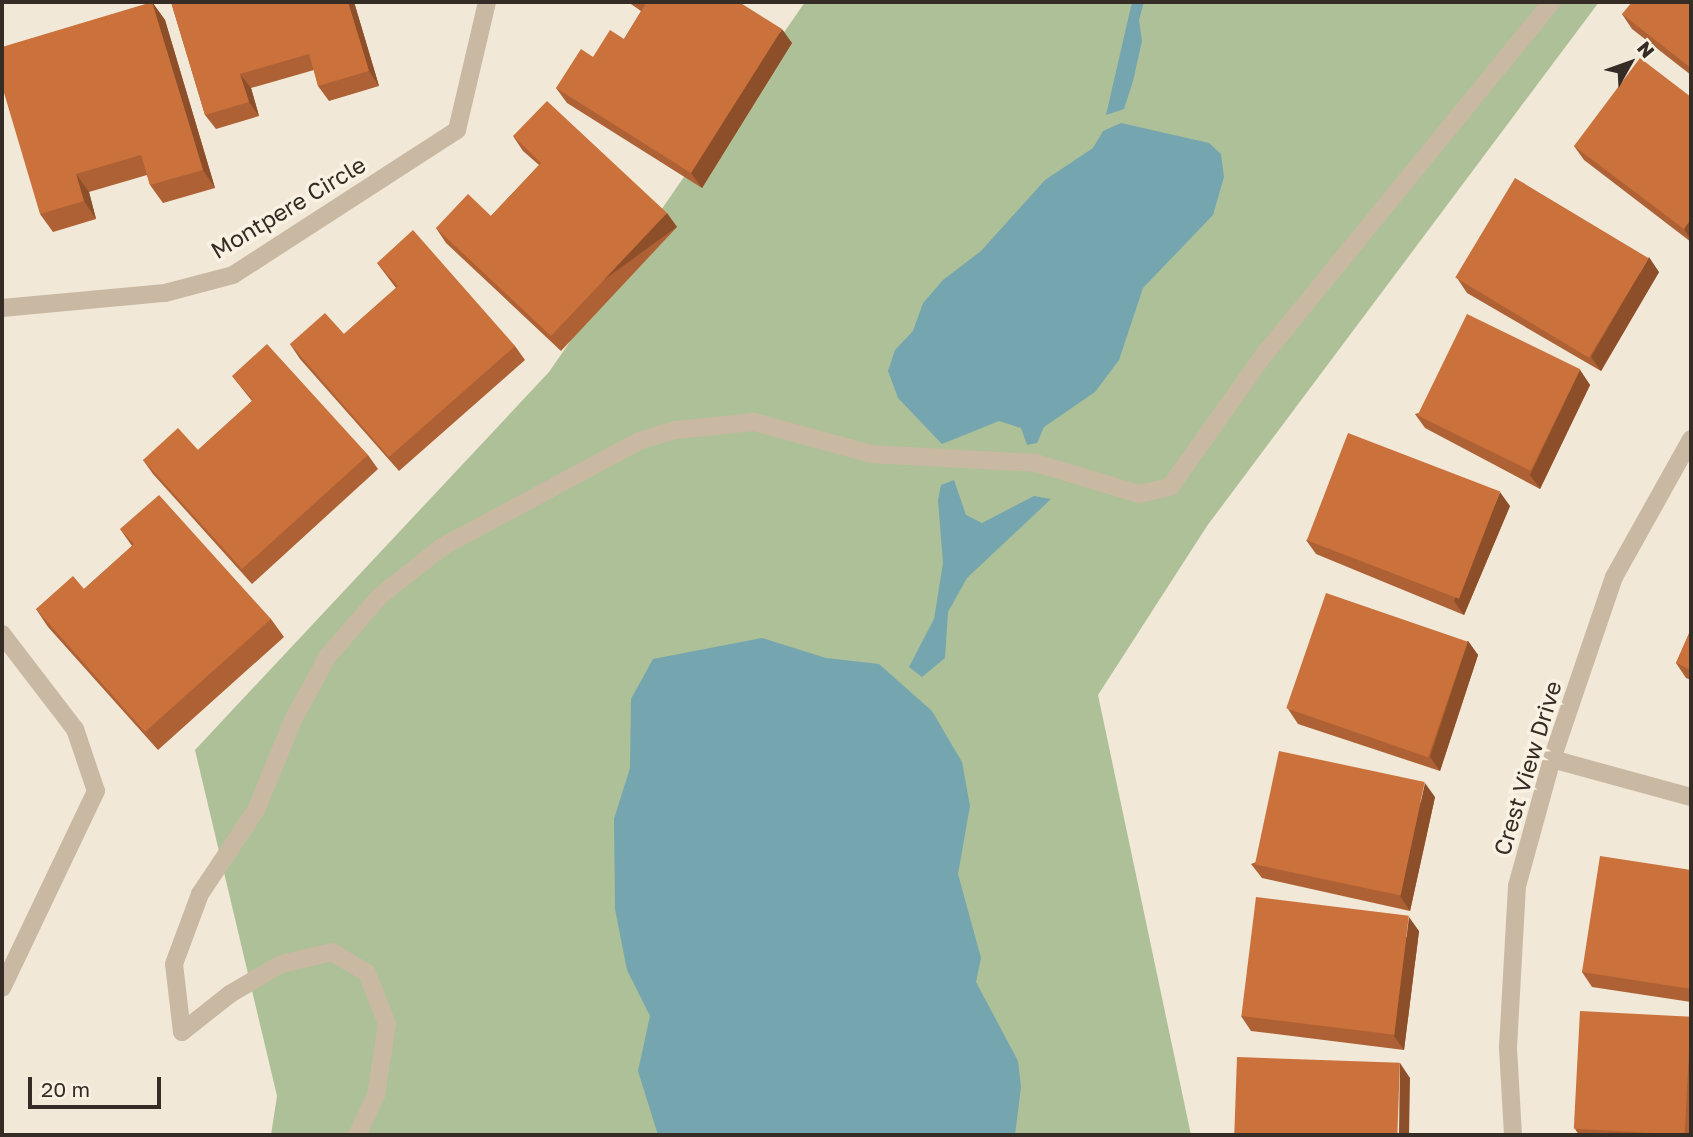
<!DOCTYPE html>
<html>
<head>
<meta charset="utf-8">
<style>
  body { margin:0 }
  #map { position:relative; width:1693px; height:1137px; overflow:hidden; background:#f1e8d7; font-family:"Golos Text",sans-serif }
  div>[style] { position:absolute }
  [style*='--x'] { left:calc(var(--x)*1px); top:calc(var(--y)*1px); width:calc(var(--w)*1px); rotate:calc(var(--a)*1deg) }
  .green>* { inset:0; background:#adc097 }
  .water>* { inset:0; background:#75a5af }
  .minor>* { height:18px; margin:-9px; padding:0 9px; transform-origin:9px; border-radius:9px; background:#c9b9a3 }
  .wall>* { inset:0; background:#ae6134 }
  .shaded-wall>* { inset:0; background:#8d4f2a; transform-origin:0 0 }
  .building>* { inset:0; background:#ca713c; transform-origin:0 0 }
  span { translate:-50% -50%; white-space:nowrap; text-align:center; line-height:1.15; -webkit-text-stroke:7px #f9f2e3; paint-order:stroke }
  .street-label { font-size:23px; color:#342c25 }
  .frame { position:absolute; inset:0; border:4px solid #342c25; pointer-events:none }
  .north { position:absolute; left:1595px; top:28px; width:70px; height:70px; -webkit-text-stroke:5px #f9f2e3; paint-order:stroke; rotate:50deg; font-size:19px; font-weight:700; line-height:28px; text-align:center; color:#342c25 }
  .north::after { content:''; display:block; margin:auto; width:24px; height:32px; background:#342c25; clip-path:polygon(50% 0,100% 100%,50% 72%,0 100%) }
  .scale { position:absolute; left:28px; top:1077px; width:133px; height:32px; box-sizing:border-box; border:4px solid #342c25; border-top:0; padding-left:9px; font-size:21px; line-height:24px; white-space:nowrap; color:#342c25; -webkit-text-stroke:5px #f9f2e3; paint-order:stroke }
</style>
</head>
<body>
<div id="map">
  <div class="green">
    <div style="clip-path:polygon(805px 2px,1599px 2px,1207px 526px,1098px 695px,1191px 1135px,271px 1135px,277px 1096px,195px 750px,549px 372px)"></div>
  </div>
  <div class="water">
    <div style="clip-path:polygon(1132px 2px,1144px 2px,1139px 20px,1142px 41px,1133px 81px,1124px 109px,1106px 115px)"></div>
    <div style="clip-path:polygon(1121px 123px,1209px 143px,1221px 154px,1224px 177px,1213px 215px,1143px 288px,1119px 360px,1095px 392px,1044px 427px,1037px 443px,1027px 445px,1021px 428px,999px 421px,942px 444px,898px 398px,888px 371px,895px 350px,913px 331px,923px 303px,943px 280px,981px 251px,1045px 180px,1093px 148px,1103px 131px)"></div>
    <div style="clip-path:polygon(954px 480px,966px 515px,982px 523px,1034px 496px,1051px 499px,967px 578px,948px 612px,945px 658px,922px 677px,909px 667px,934px 619px,943px 563px,938px 500px,941px 485px)"></div>
    <div style="clip-path:polygon(762px 638px,826px 658px,879px 664px,932px 711px,962px 762px,970px 806px,958px 874px,981px 958px,976px 982px,1018px 1061px,1021px 1087px,1015px 1135px,658px 1135px,638px 1071px,650px 1016px,627px 970px,615px 909px,614px 819px,630px 768px,631px 699px,653px 659px)"></div>
  </div>
  <div class="minor">
    <div style="--x:2;--y:308;--w:164;--a:-5.3"></div>
    <div style="--x:165;--y:293;--w:70;--a:-14.8"></div>
    <div style="--x:233;--y:275;--w:267;--a:-32.9"></div>
    <div style="--x:457;--y:130;--w:131;--a:-76.8"></div>
    <div style="--x:2;--y:634;--w:120;--a:52.5"></div>
    <div style="--x:75;--y:729;--w:65;--a:71.3"></div>
    <div style="--x:96;--y:791;--w:218;--a:115.5"></div>
    <div style="--x:1552;--y:759;--w:144;--a:15.3"></div>
    <div style="--x:182;--y:1032;--w:68;--a:-96.7"></div>
    <div style="--x:174;--y:964;--w:75;--a:-69.6"></div>
    <div style="--x:200;--y:894;--w:101;--a:-56.3"></div>
    <div style="--x:256;--y:810;--w:100;--a:-67.6"></div>
    <div style="--x:294;--y:718;--w:71;--a:-61.3"></div>
    <div style="--x:328;--y:656;--w:79;--a:-49.1"></div>
    <div style="--x:380;--y:596;--w:79;--a:-38.3"></div>
    <div style="--x:442;--y:547;--w:224;--a:-28.3"></div>
    <div style="--x:639;--y:441;--w:39;--a:-17"></div>
    <div style="--x:676;--y:430;--w:78;--a:-5.9"></div>
    <div style="--x:754;--y:422;--w:121;--a:15.3"></div>
    <div style="--x:871;--y:454;--w:165;--a:3.1"></div>
    <div style="--x:1036;--y:463;--w:108;--a:16.8"></div>
    <div style="--x:1139;--y:494;--w:32;--a:-13"></div>
    <div style="--x:1170;--y:487;--w:161;--a:-54.6"></div>
    <div style="--x:1263;--y:356;--w:457;--a:-50.8"></div>
    <div style="--x:182;--y:1032;--w:61;--a:-38.4"></div>
    <div style="--x:230;--y:994;--w:59;--a:-30.5"></div>
    <div style="--x:281;--y:964;--w:52;--a:-13.2"></div>
    <div style="--x:332;--y:952;--w:41;--a:31"></div>
    <div style="--x:367;--y:973;--w:55;--a:68.6"></div>
    <div style="--x:387;--y:1024;--w:72;--a:98.8"></div>
    <div style="--x:376;--y:1095;--w:44;--a:115.4"></div>
    <div style="--x:1513;--y:1135;--w:88;--a:-93.3"></div>
    <div style="--x:1508;--y:1047;--w:161;--a:-86.8"></div>
    <div style="--x:1517;--y:886;--w:132;--a:-74.6"></div>
    <div style="--x:1552;--y:759;--w:192;--a:-71.2"></div>
    <div style="--x:1614;--y:577;--w:158;--a:-60.8"></div>
  </div>
  <div class="wall">
    <div style="clip-path:polygon(152px 2px,165px 20px,215px 188px,163px 203px,150px 185px,147px 175px,89px 192px,96px 219px,53px 232px,40px 214px)"></div>
    <div style="clip-path:polygon(171px 2px,354px 2px,379px 86px,329px 101px,318px 86px,314px 70px,251px 88px,259px 116px,216px 129px,205px 115px)"></div>
    <div style="clip-path:polygon(628px 2px,739px 2px,792px 43px,702px 188px,567px 103px,556px 88px,593px 57px,624px 39px,641px 11px)"></div>
    <div style="clip-path:polygon(1691px 2px,1691px 75px,1632px 29px,1622px 14px)"></div>
    <div style="clip-path:polygon(1691px 97px,1691px 242px,1584px 160px,1574px 146px)"></div>
    <div style="clip-path:polygon(513px 136px,677px 227px,561px 351px,446px 243px,436px 228px,491px 216px,539px 165px,523px 151px)"></div>
    <div style="clip-path:polygon(377px 263px,515px 346px,525px 360px,399px 471px,300px 359px,290px 344px,344px 334px,396px 288px)"></div>
    <div style="clip-path:polygon(1659px 272px,1601px 371px,1467px 293px,1457px 278px)"></div>
    <div style="clip-path:polygon(1580px 370px,1590px 385px,1540px 489px,1425px 428px,1415px 414px)"></div>
    <div style="clip-path:polygon(232px 376px,368px 455px,378px 469px,252px 584px,153px 474px,143px 460px,198px 450px,252px 401px)"></div>
    <div style="clip-path:polygon(1510px 506px,1464px 615px,1316px 554px,1306px 540px)"></div>
    <div style="clip-path:polygon(120px 529px,271px 619px,284px 637px,158px 750px,48px 627px,36px 609px,84px 589px,132px 546px)"></div>
    <div style="clip-path:polygon(1691px 629px,1691px 680px,1686px 678px,1676px 663px)"></div>
    <div style="clip-path:polygon(1468px 641px,1478px 655px,1440px 771px,1298px 724px,1288px 709px)"></div>
    <div style="clip-path:polygon(1435px 797px,1410px 911px,1262px 878px,1251px 864px)"></div>
    <div style="clip-path:polygon(1691px 870px,1691px 1002px,1592px 987px,1582px 972px)"></div>
    <div style="clip-path:polygon(1419px 931px,1404px 1050px,1251px 1031px,1241px 1016px)"></div>
    <div style="clip-path:polygon(1691px 1016px,1691px 1135px,1579px 1135px,1575px 1129px)"></div>
  </div>
  <div class="shaded-wall">
    <div style="clip-path:polygon(152px 2px,165px 20px,215px 188px,203px 170px)"></div>
    <div style="clip-path:polygon(348px 2px,354px 2px,379px 86px,369px 71px)"></div>
    <div style="clip-path:polygon(782px 29px,792px 43px,702px 188px,691px 173px)"></div>
    <div style="clip-path:polygon(240px 74px,251px 88px,259px 116px,249px 102px)"></div>
    <div style="clip-path:polygon(76px 174px,89px 192px,96px 219px,84px 201px)"></div>
    <div style="left:667px;top:213px;width:17px;height:169px;rotate:54deg"></div>
    <div style="clip-path:polygon(1691px 219px,1691px 240px,1684px 229px)"></div>
    <div style="clip-path:polygon(1649px 257px,1659px 272px,1601px 371px,1591px 357px)"></div>
    <div style="clip-path:polygon(1580px 370px,1590px 385px,1540px 489px,1530px 475px)"></div>
    <div style="clip-path:polygon(1500px 492px,1510px 506px,1464px 615px,1454px 601px)"></div>
    <div style="clip-path:polygon(1468px 641px,1478px 655px,1440px 771px,1430px 757px)"></div>
    <div style="clip-path:polygon(1425px 783px,1435px 797px,1410px 911px,1400px 896px)"></div>
    <div style="clip-path:polygon(1409px 917px,1419px 931px,1404px 1050px,1394px 1036px)"></div>
    <div style="clip-path:polygon(1400px 1063px,1410px 1078px,1409px 1135px,1399px 1135px)"></div>
  </div>
  <div class="building">
    <div style="clip-path:polygon(152px 2px,203px 170px,150px 185px,141px 155px,76px 174px,84px 201px,40px 214px,2px 86px,2px 47px)"></div>
    <div style="clip-path:polygon(171px 2px,348px 2px,369px 71px,318px 86px,309px 54px,240px 74px,249px 102px,205px 115px)"></div>
    <div style="clip-path:polygon(640px 2px,739px 2px,782px 29px,691px 173px,556px 88px,581px 49px,593px 57px,610px 30px,624px 39px,645px 5px)"></div>
    <div style="clip-path:polygon(1632px 2px,1691px 2px,1691px 68px,1622px 14px)"></div>
    <div style="clip-path:polygon(1640px 58px,1691px 97px,1691px 219px,1684px 229px,1574px 146px)"></div>
    <div style="clip-path:polygon(547px 101px,667px 213px,551px 336px,436px 228px,468px 194px,491px 216px,541px 163px,513px 136px)"></div>
    <div style="left:1515px;top:178px;width:156px;height:116px;rotate:31deg"></div>
    <div style="clip-path:polygon(413px 230px,515px 346px,389px 457px,290px 344px,325px 313px,344px 334px,398px 286px,377px 263px)"></div>
    <div style="left:1467px;top:314px;width:126px;height:113px;rotate:26deg"></div>
    <div style="clip-path:polygon(267px 344px,368px 455px,242px 569px,143px 460px,178px 428px,198px 450px,253px 400px,232px 376px)"></div>
    <div style="left:1348px;top:433px;width:163px;height:115px;rotate:21deg"></div>
    <div style="clip-path:polygon(159px 495px,271px 619px,145px 732px,36px 609px,73px 576px,84px 589px,134px 544px,120px 529px)"></div>
    <div style="left:1326px;top:593px;width:150px;height:122px;rotate:19deg"></div>
    <div style="clip-path:polygon(1691px 629px,1691px 670px,1676px 663px)"></div>
    <div style="left:1279px;top:751px;width:149px;height:116px;rotate:12deg"></div>
    <div style="clip-path:polygon(1600px 856px,1691px 870px,1691px 989px,1582px 972px)"></div>
    <div style="left:1256px;top:897px;width:154px;height:120px;rotate:7deg"></div>
    <div style="left:1580px;top:1011px;width:111px;height:118px;rotate:3deg"></div>
    <div style="left:1237px;top:1057px;width:163px;height:78px;rotate:2deg"></div>
  </div>
  <div class="street-label">
    <span style="left:288px;top:207px;rotate:-31deg">Montpere Circle</span>
    <span style="left:1527px;top:768px;rotate:-73deg">Crest View Drive</span>
  </div>
  <div class="frame"></div>
  <div class="north">N</div>
  <div class="scale">20 m</div>
</div>
</body>
</html>
